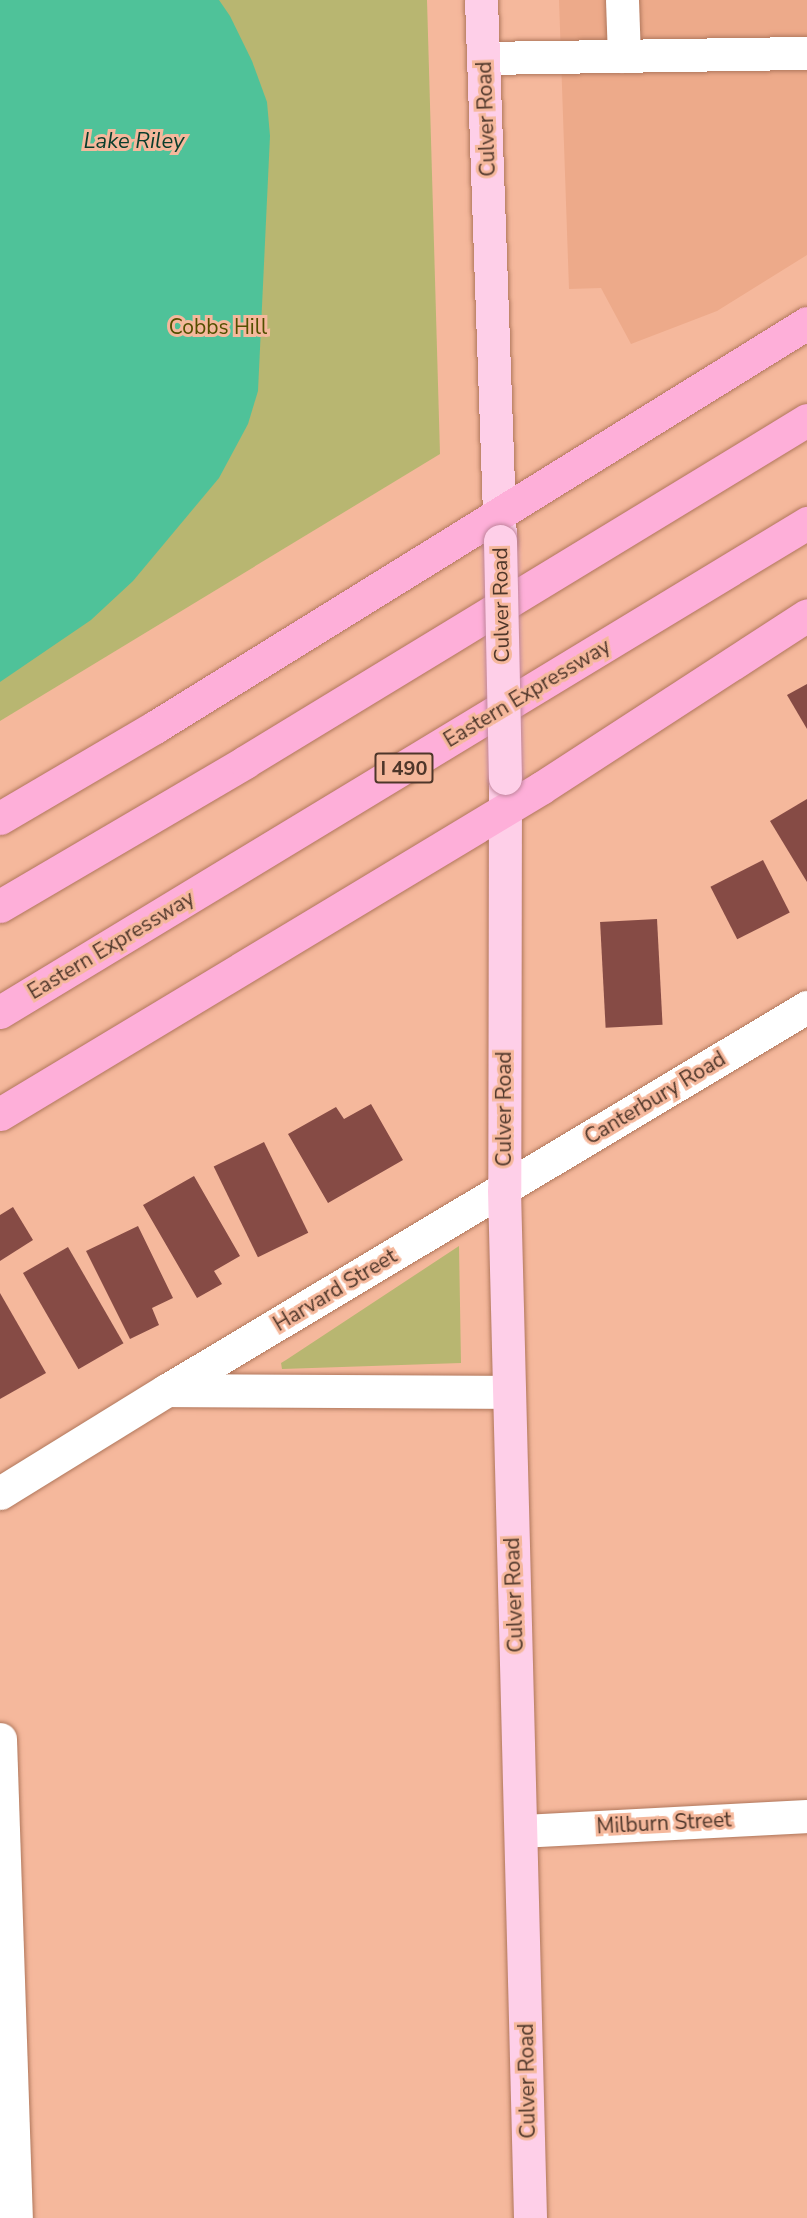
<!DOCTYPE html>
<html>
<head>
<meta charset="utf-8">
<style>
  body { margin:0 }
  #map { position:relative; width:807px; height:2218px; overflow:hidden; background:#f5b89c; font-family:"Nunito Sans",sans-serif }
  div>[style] { position:absolute }
  [style*='--x'] { left:calc(var(--x)*1px); top:calc(var(--y)*1px); width:calc(var(--w)*1px); rotate:calc(var(--a)*1deg) }
  .built>* { inset:0; background:#edaa8a }
  .green>* { inset:0; background:#b8b671 }
  .water>* { inset:0; background:#4fc299 }
  .building>* { inset:0; background:#864b45; transform-origin:0 0 }
  .roads { filter:drop-shadow(0 0 2px #b0775c) drop-shadow(0 0 2px #b0775c) }
  .minor>* { height:33px; margin:-16.5px; padding:0 16.5px; transform-origin:16.5px; border-radius:16.5px; background:#fff }
  .major>* { height:33px; margin:-16.5px; padding:0 16.5px; transform-origin:16.5px; border-radius:16.5px; background:#fecfe8 }
  .highway>* { height:33px; margin:-16.5px; padding:0 16.5px; transform-origin:16.5px; border-radius:16.5px; background:#feafd9 }
  .bridges { filter:drop-shadow(0 0 2px #c0859c) drop-shadow(0 0 2px #c0859c) }
  .major-bridge>* { height:33px; margin:-16.5px; padding:0 16.5px; transform-origin:16.5px; border-radius:16.5px; background:#fecfe8 }
  span { translate:-50% -50%; white-space:nowrap; text-align:center; line-height:1.15; -webkit-text-stroke:6px #f5b89c; paint-order:stroke }
  .shield-label span { padding:2px 4px; background:#f5b89c; border:2px solid; border-radius:4px; -webkit-text-stroke-width:0 }
  .shield-label { font-size:20px; color:#4e362a; font-weight:700 }
  .street-label { font-size:21px; color:#4e362a }
  .park-label { font-size:21px; color:#534f00 }
  .water-label { font-size:22px; color:#093d2c; font-style:italic }
</style>
</head>
<body>
<div id="map">
  <div class="built">
    <div style="clip-path:polygon(559px 0,807px 0,807px 255px,717px 311px,631px 344px,601px 288px,569px 289px)"></div>
  </div>
  <div class="green">
    <div style="clip-path:polygon(0 0,427px 0,440px 454px,0 721px)"></div>
    <div style="clip-path:polygon(459px 1246px,461px 1363px,282px 1369px,281px 1363px,286px 1360px)"></div>
  </div>
  <div class="water">
    <div style="clip-path:polygon(0 0,219px 0,230px 16px,252px 61px,267px 102px,270px 136px,258px 391px,248px 424px,219px 478px,133px 581px,91px 620px,0 682px)"></div>
  </div>
  <div class="building">
    <div style="clip-path:polygon(807px 684px,807px 729px,787px 695px)"></div>
    <div style="clip-path:polygon(807px 799px,807px 882px,770px 821px)"></div>
    <div style="left:763px;top:860px;width:59px;height:59px;rotate:63deg"></div>
    <div style="left:657px;top:919px;width:106px;height:57px;rotate:87deg"></div>
    <div style="clip-path:polygon(371px 1104px,403px 1160px,328px 1203px,288px 1134px,336px 1107px,344px 1119px)"></div>
    <div style="left:264px;top:1142px;width:101px;height:56px;rotate:64deg"></div>
    <div style="clip-path:polygon(194px 1176px,240px 1256px,214px 1271px,222px 1284px,197px 1298px,143px 1205px)"></div>
    <div style="clip-path:polygon(13px 1207px,33px 1240px,0 1261px,0 1215px)"></div>
    <div style="clip-path:polygon(138px 1226px,173px 1298px,152px 1308px,159px 1325px,130px 1339px,86px 1251px)"></div>
    <div style="left:68px;top:1247px;width:111px;height:52px;rotate:60deg"></div>
    <div style="clip-path:polygon(0 1293px,46px 1373px,0 1399px)"></div>
  </div>
  <div class="roads">
    <div class="minor">
      <div style="--x:622;--y:0;--w:56;--a:88"></div>
      <div style="--x:484;--y:58;--w:323;--a:-0.9"></div>
      <div style="--x:167;--y:1390;--w:342;--a:0.3"></div>
      <div style="--x:0;--y:1493;--w:196;--a:-31.7"></div>
      <div style="--x:167;--y:1390;--w:746;--a:-30.9"></div>
      <div style="--x:0;--y:1739;--w:479;--a:88.1"></div>
      <div style="--x:521;--y:1831;--w:286;--a:-3"></div>
    </div>
    <div class="major">
      <div style="--x:481;--y:0;--w:541;--a:87.99"></div>
      <div style="--x:505;--y:785;--w:405;--a:90.1"></div>
      <div style="--x:504;--y:1190;--w:1028;--a:88.55"></div>
    </div>
    <div class="highway">
      <div style="--x:0;--y:818;--w:180;--a:-30.4"></div>
      <div style="--x:155;--y:727;--w:767;--a:-31.78"></div>
      <div style="--x:0;--y:906;--w:284;--a:-30.4"></div>
      <div style="--x:245;--y:762;--w:658;--a:-31.32"></div>
      <div style="--x:0;--y:1012;--w:944;--a:-31.21"></div>
      <div style="--x:0;--y:1114;--w:632;--a:-31.07"></div>
      <div style="--x:541;--y:788;--w:317;--a:-33"></div>
    </div>
  </div>
  <div class="bridges">
    <div class="major-bridge">
      <div style="--x:500;--y:541;--w:237;--a:88.8"></div>
    </div>
  </div>
  <div class="shield-label">
    <span style="left:404px;top:768px">I 490</span>
  </div>
  <div class="street-label">
    <span style="left:486px;top:119px;rotate:-92deg">Culver Road</span>
    <span style="left:501px;top:605px;rotate:-91deg">Culver Road</span>
    <span style="left:527px;top:693px;rotate:-31deg">Eastern Expressway</span>
    <span style="left:111px;top:945px;rotate:-31deg">Eastern Expressway</span>
    <span style="left:655px;top:1098px;rotate:-31deg">Canterbury Road</span>
    <span style="left:504px;top:1109px;rotate:-90deg">Culver Road</span>
    <span style="left:335px;top:1290px;rotate:-31deg">Harvard Street</span>
    <span style="left:514px;top:1595px;rotate:-92deg">Culver Road</span>
    <span style="left:664px;top:1823px;rotate:-3deg">Milburn Street</span>
    <span style="left:527px;top:2081px;rotate:-91deg">Culver Road</span>
  </div>
  <div class="park-label">
    <span style="left:218px;top:327px">Cobbs Hill</span>
  </div>
  <div class="water-label">
    <span style="left:134px;top:142px">Lake Riley</span>
  </div>
</div>
</body>
</html>
